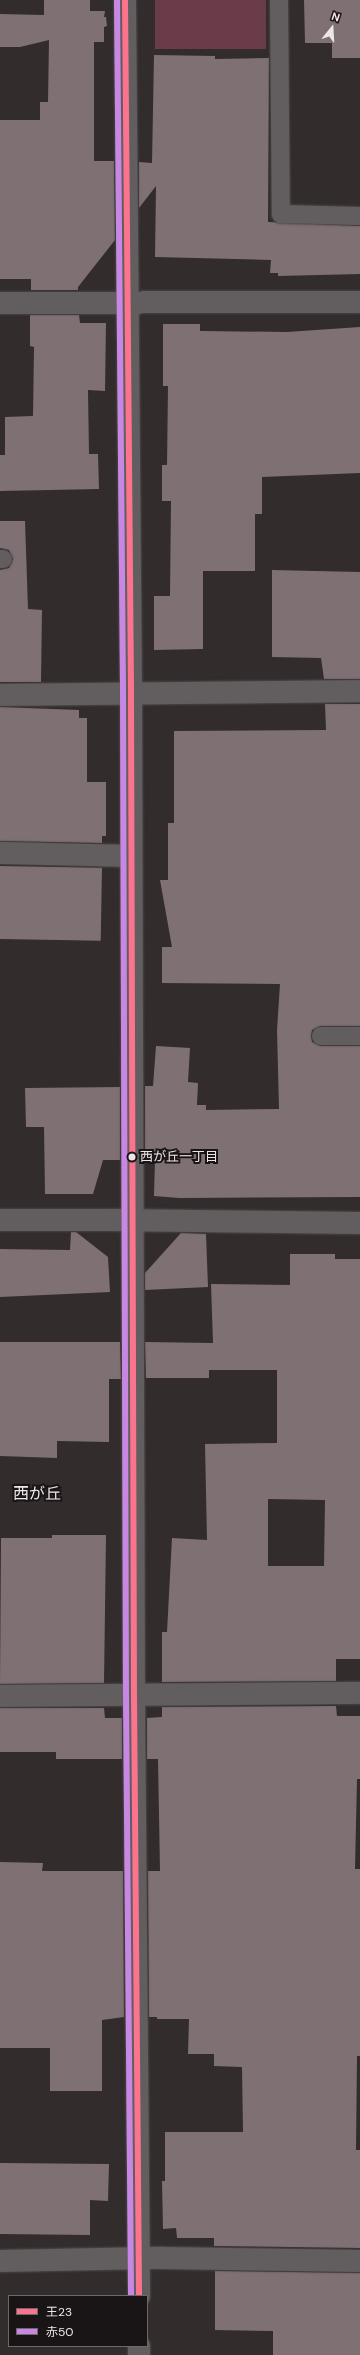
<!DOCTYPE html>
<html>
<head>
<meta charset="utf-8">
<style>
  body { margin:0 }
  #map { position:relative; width:360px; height:2355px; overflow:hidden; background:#322c2d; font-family:"DM Sans","Noto Sans JP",sans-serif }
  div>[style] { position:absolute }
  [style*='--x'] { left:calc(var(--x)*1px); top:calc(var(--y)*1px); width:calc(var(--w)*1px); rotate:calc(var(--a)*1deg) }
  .green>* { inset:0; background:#6a3c49; transform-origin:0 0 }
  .building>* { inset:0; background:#7f7073; transform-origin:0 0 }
  .roads { filter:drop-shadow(0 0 1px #4c4748) drop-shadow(0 0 1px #4c4748) }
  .service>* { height:18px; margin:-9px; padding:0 9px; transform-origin:9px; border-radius:9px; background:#625d5e }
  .minor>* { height:22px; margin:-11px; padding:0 11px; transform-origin:11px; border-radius:11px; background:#625d5e }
  .bus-1>* { height:6px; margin:-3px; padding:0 3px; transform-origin:3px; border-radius:3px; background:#fc738d }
  .bus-2>* { height:6px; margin:-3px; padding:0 3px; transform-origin:3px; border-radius:3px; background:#c787e3 }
  .dots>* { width:11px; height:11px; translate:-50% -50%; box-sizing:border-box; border:2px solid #191415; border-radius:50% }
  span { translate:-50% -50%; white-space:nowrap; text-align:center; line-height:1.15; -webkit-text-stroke:4px #191415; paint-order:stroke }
  .bus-label { font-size:13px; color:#ede5e6 }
  .left { translate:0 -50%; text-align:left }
  .quarter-label { font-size:16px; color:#ede5e6 }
  .legend { position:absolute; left:8px; top:2295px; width:140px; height:52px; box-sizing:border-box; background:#191415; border:1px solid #6e6869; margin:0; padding:5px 7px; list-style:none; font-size:12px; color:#ede5e6 }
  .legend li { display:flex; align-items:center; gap:8px; height:20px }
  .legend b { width:20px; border:1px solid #6e6869 }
  .north { position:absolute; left:312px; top:8px; width:40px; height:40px; -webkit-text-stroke:3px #191415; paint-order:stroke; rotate:18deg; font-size:11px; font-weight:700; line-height:16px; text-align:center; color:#ede5e6 }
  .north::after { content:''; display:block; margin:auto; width:14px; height:18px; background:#ede5e6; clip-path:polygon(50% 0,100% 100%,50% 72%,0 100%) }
</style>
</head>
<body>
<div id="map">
  <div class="green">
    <div style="left:155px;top:0;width:111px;height:49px"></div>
  </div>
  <div class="building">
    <div style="clip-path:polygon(44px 0,90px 0,90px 11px,105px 11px,104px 17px,106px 17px,107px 26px,104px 27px,104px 42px,94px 42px,94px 161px,114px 161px,115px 240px,78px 287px,78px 290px,31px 290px,31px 279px,0 279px,0 120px,40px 120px,40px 102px,48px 102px,49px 40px,20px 47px,0 47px,0 14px,44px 15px)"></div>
    <div style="clip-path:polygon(304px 0,360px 0,360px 58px,332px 58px,332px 43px,305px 43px)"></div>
    <div style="clip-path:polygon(154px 55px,215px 56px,215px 59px,269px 58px,268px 222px,360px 226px,360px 274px,278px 276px,278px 273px,270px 273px,271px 260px,155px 257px,156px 186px,139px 208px,139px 162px,152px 163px)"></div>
    <div style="clip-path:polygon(30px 315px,79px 315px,80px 323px,106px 323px,105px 391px,88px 390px,89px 454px,98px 454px,99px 489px,0 491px,0 455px,5px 455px,5px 417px,33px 416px,34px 347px,30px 346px)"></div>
    <div style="clip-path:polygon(163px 324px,200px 324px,200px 331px,287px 332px,360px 327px,360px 473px,262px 477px,262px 514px,255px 514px,255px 571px,203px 571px,203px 649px,154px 650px,154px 596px,170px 596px,171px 501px,162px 501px,162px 465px,167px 465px,168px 386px,163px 386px)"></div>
    <div style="clip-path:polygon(0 521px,25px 521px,28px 609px,42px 610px,41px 682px,0 682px,0 570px,9px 568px,13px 559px,9px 550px,0 548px)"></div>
    <div style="clip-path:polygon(272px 570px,360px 572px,360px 679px,324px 679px,321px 658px,272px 657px)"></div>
    <div style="clip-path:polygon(325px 704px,360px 704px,360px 1026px,321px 1026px,312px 1030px,311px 1036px,312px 1042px,321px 1046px,360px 1046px,360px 1197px,179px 1198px,154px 1196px,155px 1159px,145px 1159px,145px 1086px,153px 1086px,156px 1046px,190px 1048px,188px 1082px,198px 1083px,197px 1105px,206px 1105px,206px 1110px,279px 1109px,277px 1030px,280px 984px,162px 983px,162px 947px,172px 947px,160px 880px,168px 880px,168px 823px,174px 823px,174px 731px,326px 730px)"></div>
    <div style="clip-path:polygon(0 707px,79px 710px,79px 718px,87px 718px,87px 782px,106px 782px,106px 836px,102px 836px,102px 843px,0 841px)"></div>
    <div style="left:0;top:866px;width:102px;height:73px;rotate:1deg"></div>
    <div style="clip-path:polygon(120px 1087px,120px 1160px,103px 1160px,93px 1194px,45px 1194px,44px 1127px,26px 1127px,25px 1088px)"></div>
    <div style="clip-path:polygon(71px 1232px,76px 1232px,108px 1257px,110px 1292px,0 1297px,0 1249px,70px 1250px)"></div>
    <div style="clip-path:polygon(181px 1233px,206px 1234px,208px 1287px,145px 1290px,145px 1273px)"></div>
    <div style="clip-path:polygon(evenodd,290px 1254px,335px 1254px,335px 1259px,360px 1259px,360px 1659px,336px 1659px,336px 1681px,162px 1682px,162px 1632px,167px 1632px,172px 1538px,207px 1540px,205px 1444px,277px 1443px,277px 1370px,209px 1370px,209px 1378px,146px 1378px,145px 1342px,213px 1343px,211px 1284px,290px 1285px,290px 1254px,268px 1499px,325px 1500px,324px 1566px,268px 1566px,268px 1499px)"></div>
    <div style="clip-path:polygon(0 1342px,120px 1342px,121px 1379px,109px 1379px,109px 1442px,57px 1441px,57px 1458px,0 1456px)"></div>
    <div style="clip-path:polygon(52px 1535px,106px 1535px,104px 1683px,0 1684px,1px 1538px,52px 1538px)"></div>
    <div style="clip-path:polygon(336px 1706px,337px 1716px,360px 1716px,360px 1779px,357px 1779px,355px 1869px,360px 1869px,360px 2056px,357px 2056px,356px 2150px,360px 2150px,360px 2248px,214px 2246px,214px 2238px,177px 2238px,176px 2228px,163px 2229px,162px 2181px,165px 2181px,165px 2132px,243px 2132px,242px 2067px,214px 2066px,214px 2054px,188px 2054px,189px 2019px,157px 2019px,157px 2017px,149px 2017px,148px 1871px,160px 1871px,158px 1759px,147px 1759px,147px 1718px,162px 1717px,162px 1707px)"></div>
    <div style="clip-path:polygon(0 1708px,104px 1708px,105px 1718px,122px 1718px,122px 1759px,56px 1759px,56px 1752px,0 1752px)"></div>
    <div style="clip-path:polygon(0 1862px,43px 1863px,42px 1871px,123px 1871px,124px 2017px,102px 2020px,102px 2091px,50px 2091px,50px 2048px,0 2048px)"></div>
    <div style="clip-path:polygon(0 2163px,109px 2164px,108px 2201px,90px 2200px,90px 2235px,0 2234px)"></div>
    <div style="clip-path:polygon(215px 2271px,360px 2273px,360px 2355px,273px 2355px,273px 2331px,215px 2330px)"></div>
  </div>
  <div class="roads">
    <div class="service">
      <div style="--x:279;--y:0;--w:214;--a:89.5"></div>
      <div style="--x:281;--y:214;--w:79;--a:1.5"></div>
      <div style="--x:0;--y:559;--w:3;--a:0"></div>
      <div style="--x:321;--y:1036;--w:39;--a:0"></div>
    </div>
    <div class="minor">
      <div style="--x:125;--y:0;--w:692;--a:89.5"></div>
      <div style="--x:131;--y:692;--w:1003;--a:89.83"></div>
      <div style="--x:134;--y:1695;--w:601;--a:89.52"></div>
      <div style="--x:0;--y:303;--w:360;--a:-0.2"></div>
      <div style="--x:0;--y:695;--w:360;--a:-0.6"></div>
      <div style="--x:0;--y:853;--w:131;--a:1.3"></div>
      <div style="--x:0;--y:1220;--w:113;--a:0"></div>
      <div style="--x:113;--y:1220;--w:247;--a:0.7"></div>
      <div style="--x:0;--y:1696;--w:360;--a:-0.5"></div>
      <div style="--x:0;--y:2261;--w:163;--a:-1.1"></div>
      <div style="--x:163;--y:2258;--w:197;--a:0.9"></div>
      <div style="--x:139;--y:2346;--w:9;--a:90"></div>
    </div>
  </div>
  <div class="bus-1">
    <div style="--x:125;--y:0;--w:692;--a:89.5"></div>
    <div style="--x:131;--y:692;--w:1003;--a:89.83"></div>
    <div style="--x:134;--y:1695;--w:601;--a:89.52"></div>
  </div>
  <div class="bus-2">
    <div style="--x:117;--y:0;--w:692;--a:89.5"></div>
    <div style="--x:123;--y:692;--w:1003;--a:89.83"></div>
    <div style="--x:126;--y:1695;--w:601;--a:89.52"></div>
  </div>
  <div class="dots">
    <div style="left:132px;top:1157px;background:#ede5e6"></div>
  </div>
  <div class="bus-label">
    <span class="left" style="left:140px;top:1157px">西が丘一丁目</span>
  </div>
  <div class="quarter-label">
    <span style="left:37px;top:1494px">西が丘</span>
  </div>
  <ul class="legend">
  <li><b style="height:5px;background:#fc738d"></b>王23</li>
  <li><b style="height:5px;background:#c787e3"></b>赤50</li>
  </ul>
  <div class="north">N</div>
</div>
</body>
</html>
